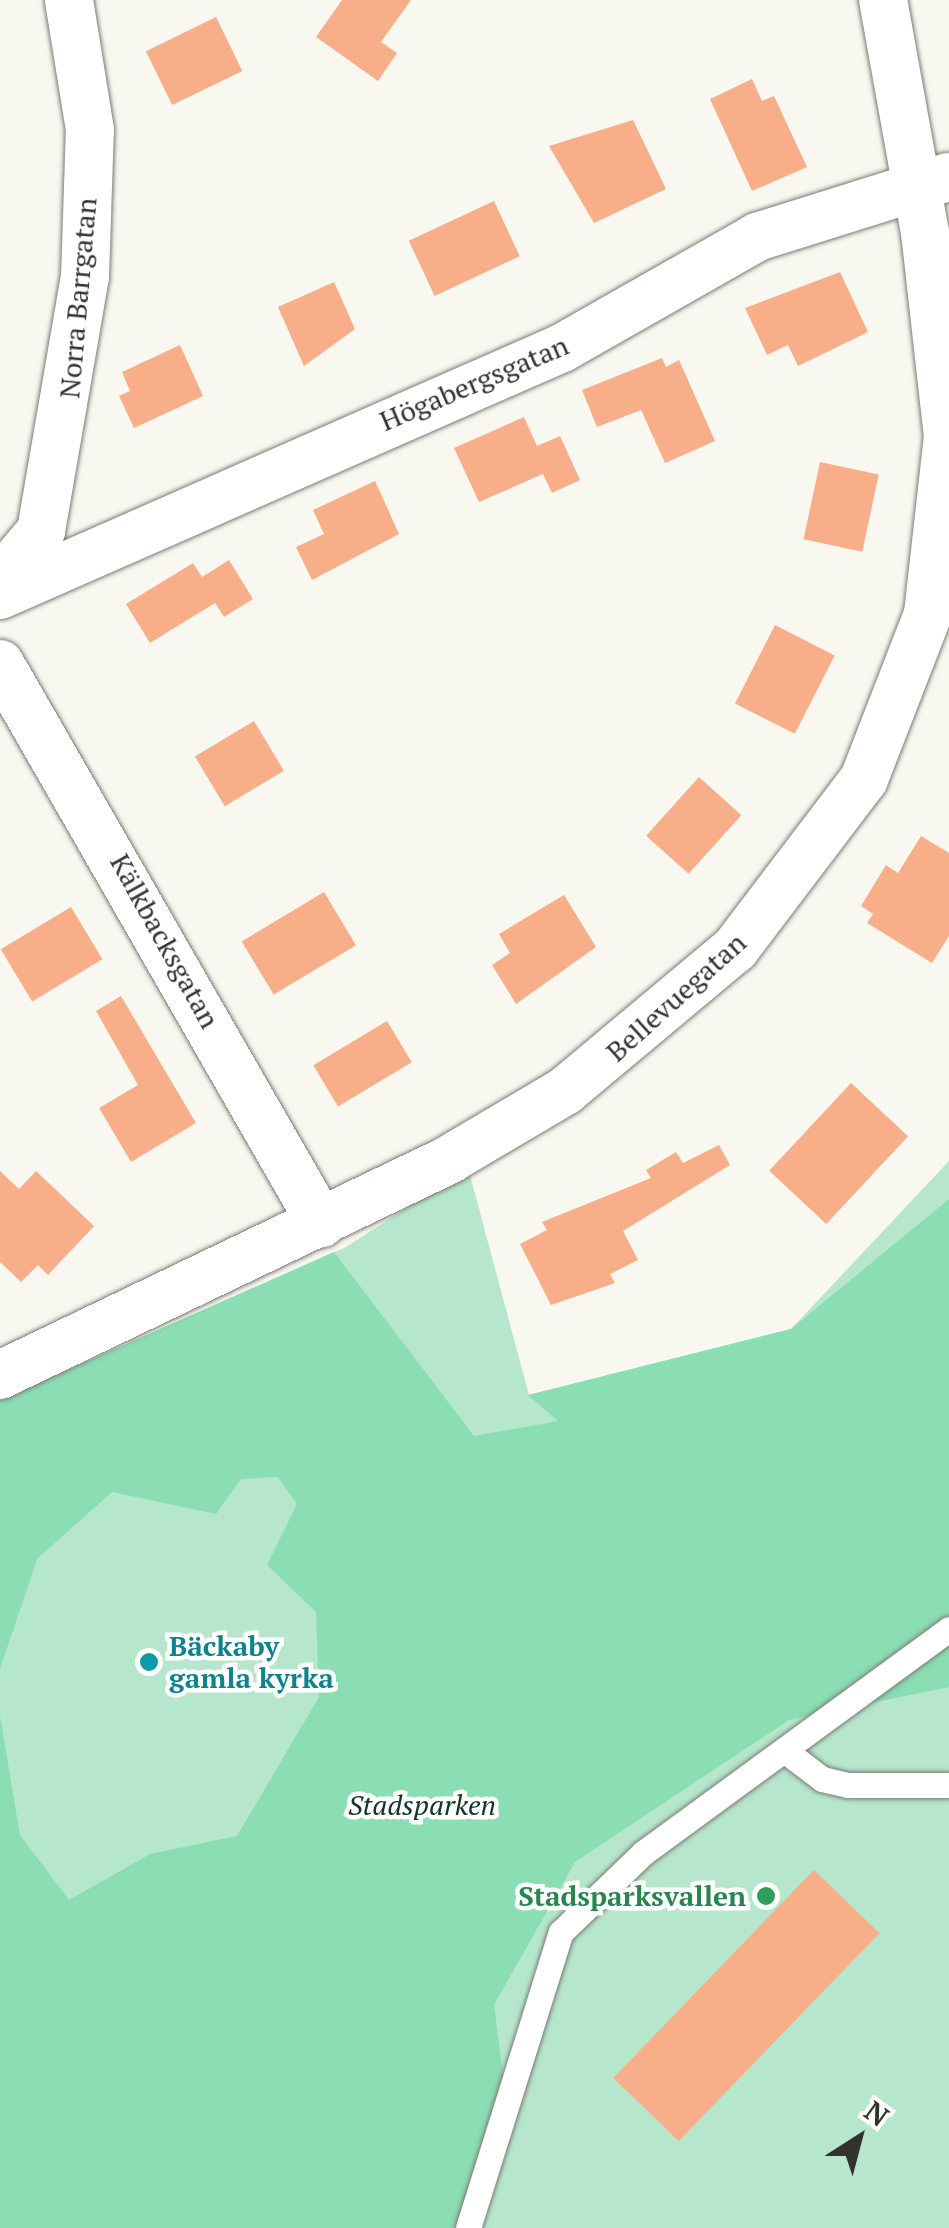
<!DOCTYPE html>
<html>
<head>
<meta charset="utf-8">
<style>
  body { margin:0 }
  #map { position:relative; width:949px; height:2228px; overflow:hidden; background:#f8f7f0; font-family:"PT Serif",serif }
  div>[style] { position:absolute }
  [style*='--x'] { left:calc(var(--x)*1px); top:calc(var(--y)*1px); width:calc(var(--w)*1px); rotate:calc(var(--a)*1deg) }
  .green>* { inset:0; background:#b6e7cc }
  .forest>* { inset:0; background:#8bddb3 }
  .building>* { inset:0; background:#f8af89; transform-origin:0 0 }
  .roads { filter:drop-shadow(0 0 2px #7c7b75) drop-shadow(0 0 2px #7c7b75) }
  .lane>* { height:25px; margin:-12.5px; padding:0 12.5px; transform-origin:12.5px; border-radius:12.5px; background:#fff }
  .street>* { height:48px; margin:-24px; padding:0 24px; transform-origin:24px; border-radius:24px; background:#fff }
  .dots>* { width:28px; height:28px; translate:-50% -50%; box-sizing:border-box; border:5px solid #fff; border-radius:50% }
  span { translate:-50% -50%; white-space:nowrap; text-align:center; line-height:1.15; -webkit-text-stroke:9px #fff; paint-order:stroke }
  .street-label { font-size:28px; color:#32322f }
  .culture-label { font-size:28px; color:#0d838f; font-weight:700 }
  .left { translate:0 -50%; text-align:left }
  .park-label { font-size:28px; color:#113625; font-style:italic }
  .leisure-label { font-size:28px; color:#27864d; font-weight:700 }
  .right { translate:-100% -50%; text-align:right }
  .north { position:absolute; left:809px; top:2088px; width:100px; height:100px; -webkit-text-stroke:8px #fff; paint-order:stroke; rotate:36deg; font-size:28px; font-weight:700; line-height:40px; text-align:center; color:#32322f }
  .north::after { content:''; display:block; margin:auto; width:35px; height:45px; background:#32322f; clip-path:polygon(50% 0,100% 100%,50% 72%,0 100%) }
</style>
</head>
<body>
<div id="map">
  <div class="green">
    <div style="clip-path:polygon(949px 1161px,949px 2228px,0 2228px,0 1400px,346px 1247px,468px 1168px,529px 1395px,791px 1329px)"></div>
  </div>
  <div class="forest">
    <div style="clip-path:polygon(949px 1199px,949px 1687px,789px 1720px,575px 1862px,494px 2005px,503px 2075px,460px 2228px,0 2228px,0 1716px,20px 1835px,69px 1900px,150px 1854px,237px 1836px,319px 1697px,316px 1612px,267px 1565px,297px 1504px,278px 1477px,241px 1479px,216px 1514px,112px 1492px,37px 1559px,0 1669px,0 1400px,334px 1252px,474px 1436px,558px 1421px,528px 1395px,791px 1329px)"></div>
  </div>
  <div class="building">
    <div style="clip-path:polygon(342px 0,411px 0,381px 42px,397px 53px,378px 81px,316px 37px)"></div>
    <div style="left:216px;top:17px;width:60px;height:78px;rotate:64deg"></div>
    <div style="clip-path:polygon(752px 79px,762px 101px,774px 96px,807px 167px,752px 191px,710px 99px)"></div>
    <div style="clip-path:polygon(633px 120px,666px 189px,594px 223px,549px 146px)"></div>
    <div style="left:494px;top:201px;width:61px;height:94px;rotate:65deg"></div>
    <div style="clip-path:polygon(840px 272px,868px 332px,798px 366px,788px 345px,767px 355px,745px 308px)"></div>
    <div style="clip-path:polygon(334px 282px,355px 329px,304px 366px,278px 307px)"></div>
    <div style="clip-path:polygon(180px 345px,203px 396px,134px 428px,119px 396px,130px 391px,122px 372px)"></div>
    <div style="clip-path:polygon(662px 358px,666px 367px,679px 360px,715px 441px,665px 463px,641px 410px,597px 427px,582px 390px)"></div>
    <div style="clip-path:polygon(524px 417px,537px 446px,560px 436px,580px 480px,552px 493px,543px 474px,479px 502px,454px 448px)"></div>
    <div style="left:820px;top:462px;width:60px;height:79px;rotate:12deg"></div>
    <div style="clip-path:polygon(375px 481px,399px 534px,312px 580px,296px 547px,324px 534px,313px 510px)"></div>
    <div style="clip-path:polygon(229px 560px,253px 599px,224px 617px,215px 603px,150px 643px,126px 604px,193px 563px,202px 577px)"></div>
    <div style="left:775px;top:625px;width:67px;height:88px;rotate:27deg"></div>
    <div style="left:254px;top:721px;width:58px;height:69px;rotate:59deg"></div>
    <div style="left:699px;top:777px;width:57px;height:79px;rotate:42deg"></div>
    <div style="clip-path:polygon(921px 836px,949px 853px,949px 936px,932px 963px,867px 923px,873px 914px,861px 906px,886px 865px,898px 873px)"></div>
    <div style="left:324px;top:892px;width:62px;height:96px;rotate:59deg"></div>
    <div style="clip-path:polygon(564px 895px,596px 947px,516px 1004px,492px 965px,510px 953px,499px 934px)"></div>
    <div style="left:71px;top:907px;width:61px;height:82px;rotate:59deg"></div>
    <div style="clip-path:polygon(121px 996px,196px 1123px,131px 1162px,99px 1108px,138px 1085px,96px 1011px)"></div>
    <div style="left:387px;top:1021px;width:48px;height:86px;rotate:59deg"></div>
    <div style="left:851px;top:1083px;width:78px;height:120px;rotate:43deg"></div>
    <div style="clip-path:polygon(719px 1145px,730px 1165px,623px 1231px,638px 1260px,610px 1274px,615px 1283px,551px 1305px,520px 1244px,547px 1230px,542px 1222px,651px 1178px,646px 1170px,676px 1152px,683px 1163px)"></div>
    <div style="clip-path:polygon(0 1171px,19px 1189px,36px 1171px,94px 1226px,48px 1275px,38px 1265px,21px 1282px,0 1262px)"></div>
    <div style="left:814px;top:1870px;width:91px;height:289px;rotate:44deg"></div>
  </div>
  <div class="roads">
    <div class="lane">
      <div style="--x:784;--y:1750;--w:48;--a:37.3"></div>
      <div style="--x:822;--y:1779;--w:26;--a:13"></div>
      <div style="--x:847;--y:1785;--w:102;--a:0"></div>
      <div style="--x:468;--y:2228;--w:310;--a:-72.6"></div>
      <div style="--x:561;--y:1932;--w:114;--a:-43.9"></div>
      <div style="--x:643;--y:1853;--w:379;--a:-36.2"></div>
    </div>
    <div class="street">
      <div style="--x:0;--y:580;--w:64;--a:-50.1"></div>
      <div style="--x:41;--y:531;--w:258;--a:-80.2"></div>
      <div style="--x:85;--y:277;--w:147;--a:-88.1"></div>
      <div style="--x:90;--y:130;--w:132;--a:-99.2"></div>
      <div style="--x:0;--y:595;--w:614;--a:-23.73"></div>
      <div style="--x:562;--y:348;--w:224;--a:-29.6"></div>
      <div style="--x:757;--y:237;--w:201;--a:-17.4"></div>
      <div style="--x:0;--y:664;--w:645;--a:60.13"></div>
      <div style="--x:0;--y:1375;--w:499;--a:-25.6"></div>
      <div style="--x:450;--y:1159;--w:134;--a:-30.6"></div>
      <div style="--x:565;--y:1091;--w:222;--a:-39.9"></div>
      <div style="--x:735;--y:949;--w:213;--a:-52.8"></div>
      <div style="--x:864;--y:779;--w:177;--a:-68.8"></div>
      <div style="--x:928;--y:614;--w:178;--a:-83.6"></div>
      <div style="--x:948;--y:437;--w:205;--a:-96.4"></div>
      <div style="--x:925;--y:233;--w:237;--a:-100.2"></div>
    </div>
  </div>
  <div class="dots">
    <div style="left:149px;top:1662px;background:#0f9aa8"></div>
    <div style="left:766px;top:1896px;background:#2e9e5b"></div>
  </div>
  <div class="street-label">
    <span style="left:78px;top:298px;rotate:-85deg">Norra Barrgatan</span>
    <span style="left:474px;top:383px;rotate:-23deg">Högabergsgatan</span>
    <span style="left:165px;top:941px;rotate:61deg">Kälkbacksgatan</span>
    <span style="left:676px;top:997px;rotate:-42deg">Bellevuegatan</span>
  </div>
  <div class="culture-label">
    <span class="left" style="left:169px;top:1662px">Bäckaby<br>gamla kyrka</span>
  </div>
  <div class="park-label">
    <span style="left:422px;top:1805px">Stadsparken</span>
  </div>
  <div class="leisure-label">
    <span class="right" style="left:746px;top:1896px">Stadsparksvallen</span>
  </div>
  <div class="north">N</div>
</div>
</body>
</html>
